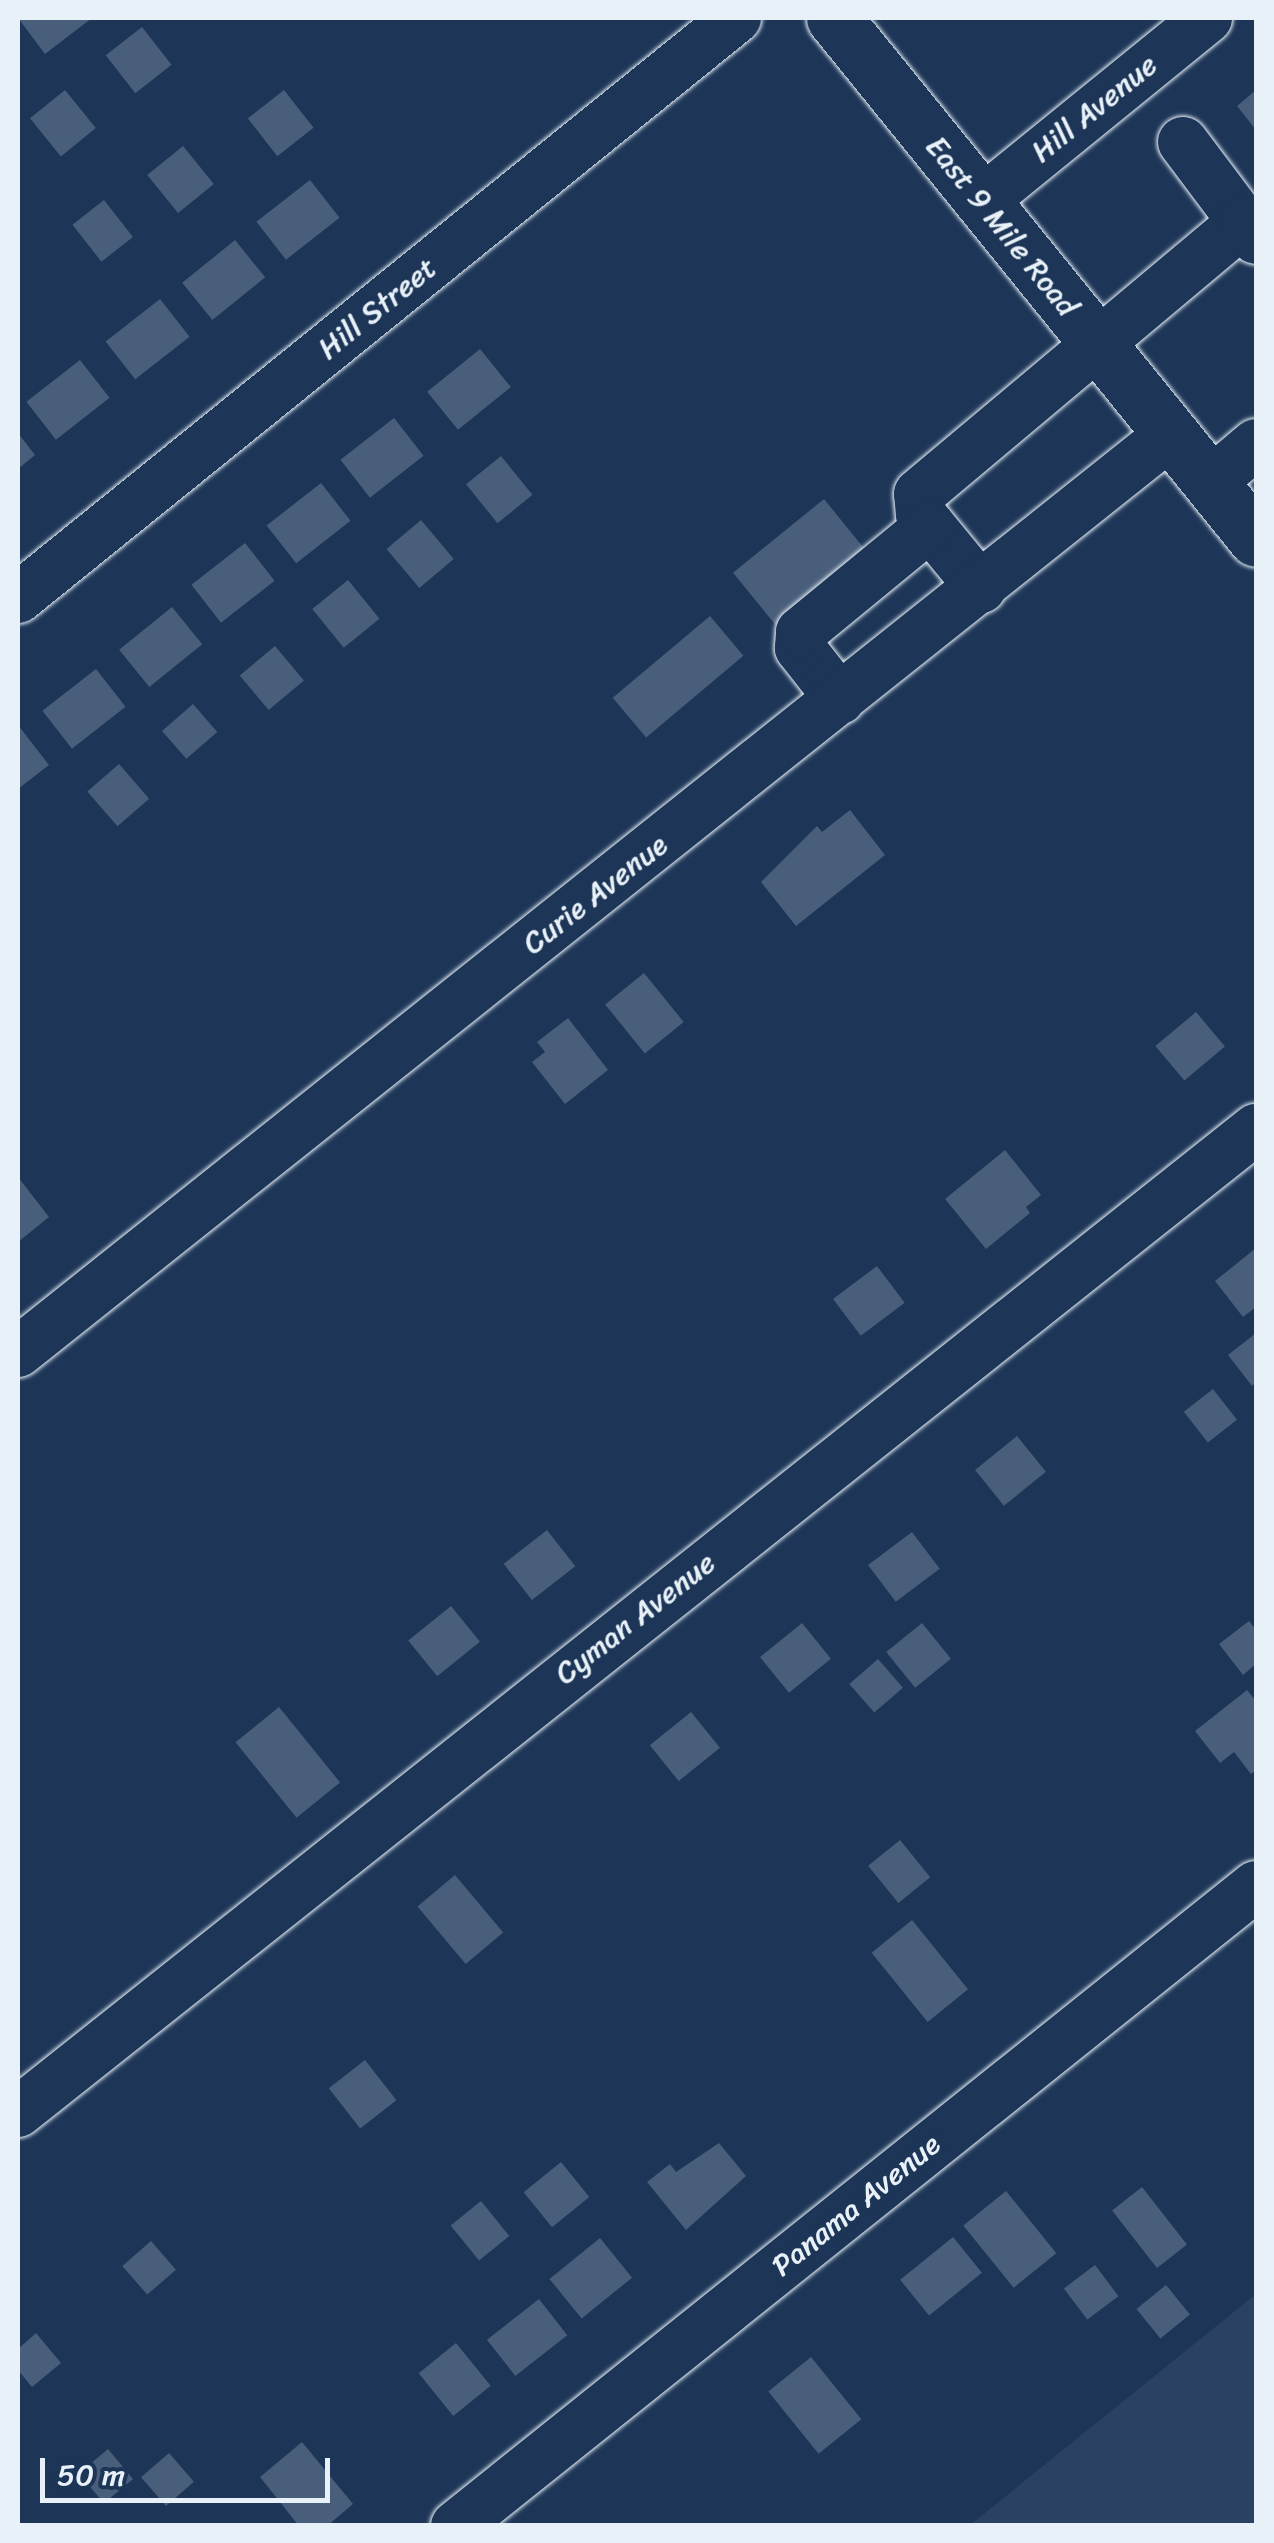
<!DOCTYPE html>
<html>
<head>
<meta charset="utf-8">
<style>
  body { margin:0 }
  #map { position:relative; width:1274px; height:2543px; overflow:hidden; background:#1d3557; font-family:Sriracha,sans-serif }
  div>[style] { position:absolute }
  [style*='--x'] { left:calc(var(--x)*1px); top:calc(var(--y)*1px); width:calc(var(--w)*1px); rotate:calc(var(--a)*1deg) }
  .built>* { inset:0; background:#2a4162 }
  .building>* { inset:0; background:#495e7a; transform-origin:0 0 }
  .roads { filter:drop-shadow(0 0 2px #e8f1f8) drop-shadow(0 0 2px #e8f1f8) }
  .minor>* { height:50px; margin:-25px; padding:0 25px; transform-origin:25px; border-radius:25px; background:#1d3557 }
  .major>* { height:55px; margin:-27.5px; padding:0 27.5px; transform-origin:27.5px; border-radius:27.5px; background:#1d3557 }
  span { translate:-50% -50%; white-space:nowrap; text-align:center; line-height:1.15; -webkit-text-stroke:10px #1d3557; paint-order:stroke }
  .street-label { font-size:30px; color:#e8f1f8 }
  .frame { position:absolute; inset:0; border:20px solid #e8f1f8; pointer-events:none }
  .scale { position:absolute; left:40px; top:2458px; width:290px; height:45px; box-sizing:border-box; border:5px solid #e8f1f8; border-top:0; padding-left:12px; font-size:30px; line-height:35px; white-space:nowrap; color:#e8f1f8; -webkit-text-stroke:8px #1d3557; paint-order:stroke }
</style>
</head>
<body>
<div id="map">
  <div class="built">
    <div style="clip-path:polygon(1256px 2294px,1256px 2525px,970px 2525px)"></div>
  </div>
  <div class="building">
    <div style="clip-path:polygon(18px 18px,92px 18px,45px 54px)"></div>
    <div style="left:142px;top:27px;width:48px;height:46px;rotate:52deg"></div>
    <div style="left:65px;top:90px;width:49px;height:45px;rotate:51deg"></div>
    <div style="left:284px;top:90px;width:48px;height:46px;rotate:52deg"></div>
    <div style="clip-path:polygon(1256px 90px,1256px 130px,1237px 106px)"></div>
    <div style="left:183px;top:146px;width:49px;height:46px;rotate:51deg"></div>
    <div style="left:310px;top:180px;width:48px;height:68px;rotate:52deg"></div>
    <div style="left:104px;top:200px;width:47px;height:40px;rotate:52deg"></div>
    <div style="left:235px;top:240px;width:48px;height:68px;rotate:51deg"></div>
    <div style="left:160px;top:299px;width:48px;height:69px;rotate:52deg"></div>
    <div style="left:480px;top:349px;width:49px;height:68px;rotate:51deg"></div>
    <div style="left:80px;top:360px;width:48px;height:68px;rotate:52deg"></div>
    <div style="left:394px;top:418px;width:48px;height:68px;rotate:52deg"></div>
    <div style="clip-path:polygon(18px 433px,35px 455px,18px 469px)"></div>
    <div style="left:501px;top:456px;width:50px;height:45px;rotate:51deg"></div>
    <div style="left:321px;top:483px;width:48px;height:69px;rotate:52deg"></div>
    <div style="left:824px;top:499px;width:69px;height:117px;rotate:51deg"></div>
    <div style="left:421px;top:520px;width:51px;height:45px;rotate:50deg"></div>
    <div style="left:245px;top:543px;width:48px;height:68px;rotate:52deg"></div>
    <div style="left:348px;top:580px;width:50px;height:46px;rotate:51deg"></div>
    <div style="left:172px;top:607px;width:48px;height:68px;rotate:51deg"></div>
    <div style="left:710px;top:616px;width:52px;height:127px;rotate:50deg"></div>
    <div style="left:275px;top:646px;width:45px;height:46px;rotate:50deg"></div>
    <div style="left:96px;top:669px;width:48px;height:68px;rotate:52deg"></div>
    <div style="left:193px;top:704px;width:37px;height:41px;rotate:49deg"></div>
    <div style="clip-path:polygon(18px 725px,49px 765px,18px 789px)"></div>
    <div style="left:119px;top:764px;width:46px;height:42px;rotate:49deg"></div>
    <div style="clip-path:polygon(850px 810px,885px 855px,796px 926px,761px 882px,817px 826px,822px 832px)"></div>
    <div style="left:644px;top:973px;width:63px;height:50px;rotate:51deg"></div>
    <div style="left:1196px;top:1012px;width:45px;height:53px;rotate:50deg"></div>
    <div style="clip-path:polygon(568px 1018px,608px 1070px,565px 1104px,532px 1062px,545px 1052px,537px 1042px)"></div>
    <div style="clip-path:polygon(1005px 1150px,1041px 1195px,1026px 1207px,1030px 1213px,986px 1249px,945px 1199px)"></div>
    <div style="clip-path:polygon(18px 1177px,49px 1217px,18px 1242px)"></div>
    <div style="clip-path:polygon(1256px 1248px,1256px 1307px,1243px 1317px,1215px 1281px)"></div>
    <div style="left:877px;top:1266px;width:46px;height:55px;rotate:53deg"></div>
    <div style="clip-path:polygon(1256px 1333px,1256px 1382px,1252px 1386px,1228px 1355px)"></div>
    <div style="left:1213px;top:1389px;width:39px;height:37px;rotate:52deg"></div>
    <div style="left:1017px;top:1436px;width:46px;height:54px;rotate:51deg"></div>
    <div style="left:547px;top:1530px;width:46px;height:55px;rotate:52deg"></div>
    <div style="left:912px;top:1532px;width:46px;height:55px;rotate:53deg"></div>
    <div style="left:451px;top:1606px;width:46px;height:55px;rotate:51deg"></div>
    <div style="clip-path:polygon(1249px 1621px,1256px 1630px,1256px 1664px,1243px 1675px,1219px 1644px)"></div>
    <div style="left:802px;top:1623px;width:46px;height:54px;rotate:51deg"></div>
    <div style="left:922px;top:1623px;width:46px;height:46px;rotate:51deg"></div>
    <div style="left:878px;top:1659px;width:38px;height:38px;rotate:49deg"></div>
    <div style="clip-path:polygon(1247px 1690px,1256px 1701px,1256px 1770px,1251px 1774px,1234px 1752px,1220px 1763px,1195px 1731px)"></div>
    <div style="left:279px;top:1707px;width:97px;height:56px;rotate:51deg"></div>
    <div style="left:691px;top:1712px;width:46px;height:53px;rotate:51deg"></div>
    <div style="left:900px;top:1840px;width:48px;height:41px;rotate:51deg"></div>
    <div style="left:455px;top:1875px;width:75px;height:49px;rotate:50deg"></div>
    <div style="left:912px;top:1920px;width:89px;height:52px;rotate:51deg"></div>
    <div style="left:365px;top:2060px;width:51px;height:46px;rotate:52deg"></div>
    <div style="clip-path:polygon(719px 2143px,746px 2176px,686px 2230px,647px 2182px,670px 2164px,676px 2172px)"></div>
    <div style="left:561px;top:2162px;width:45px;height:48px;rotate:51deg"></div>
    <div style="left:1142px;top:2187px;width:73px;height:38px;rotate:52deg"></div>
    <div style="left:1006px;top:2191px;width:80px;height:55px;rotate:51deg"></div>
    <div style="left:481px;top:2201px;width:45px;height:39px;rotate:51deg"></div>
    <div style="left:953px;top:2237px;width:46px;height:68px;rotate:51deg"></div>
    <div style="left:600px;top:2238px;width:51px;height:65px;rotate:51deg"></div>
    <div style="left:151px;top:2241px;width:38px;height:38px;rotate:49deg"></div>
    <div style="left:1095px;top:2265px;width:39px;height:39px;rotate:53deg"></div>
    <div style="left:1166px;top:2285px;width:38px;height:38px;rotate:51deg"></div>
    <div style="left:539px;top:2299px;width:46px;height:66px;rotate:52deg"></div>
    <div style="clip-path:polygon(36px 2333px,61px 2363px,32px 2387px,18px 2370px,18px 2349px)"></div>
    <div style="left:456px;top:2343px;width:55px;height:48px;rotate:51deg"></div>
    <div style="left:811px;top:2357px;width:80px;height:55px;rotate:51deg"></div>
    <div style="clip-path:polygon(302px 2442px,353px 2504px,327px 2526px,299px 2526px,260px 2477px)"></div>
    <div style="left:108px;top:2449px;width:39px;height:38px;rotate:50deg"></div>
    <div style="left:169px;top:2453px;width:38px;height:37px;rotate:49deg"></div>
  </div>
  <div class="roads">
    <div class="minor">
      <div style="--x:1183;--y:142;--w:100;--a:53.1"></div>
      <div style="--x:982;--y:201;--w:290;--a:-39.1"></div>
      <div style="--x:1211;--y:482;--w:59;--a:-40.2"></div>
      <div style="--x:981;--y:588;--w:94;--a:-129.4"></div>
      <div style="--x:921;--y:515;--w:21;--a:-95"></div>
      <div style="--x:919;--y:494;--w:423;--a:-40"></div>
      <div style="--x:1243;--y:222;--w:21;--a:53"></div>
      <div style="--x:18;--y:598;--w:923;--a:-38.93"></div>
      <div style="--x:840;--y:699;--w:65;--a:-128.1"></div>
      <div style="--x:800;--y:648;--w:16;--a:-86"></div>
      <div style="--x:801;--y:632;--w:167;--a:-39.4"></div>
      <div style="--x:18;--y:1352;--w:1474;--a:-38.53"></div>
      <div style="--x:18;--y:2112;--w:1581;--a:-38.45"></div>
      <div style="--x:456;--y:2526;--w:1024;--a:-38.66"></div>
    </div>
    <div class="major">
      <div style="--x:834;--y:18;--w:670;--a:50.99"></div>
    </div>
  </div>
  <div class="street-label">
    <span style="left:1094px;top:108px;rotate:-39deg">Hill Avenue</span>
    <span style="left:1002px;top:226px;rotate:51deg">East 9 Mile Road</span>
    <span style="left:377px;top:308px;rotate:-39deg">Hill Street</span>
    <span style="left:595px;top:894px;rotate:-38deg">Curie Avenue</span>
    <span style="left:635px;top:1618px;rotate:-38deg">Cyman Avenue</span>
    <span style="left:856px;top:2205px;rotate:-39deg">Panama Avenue</span>
  </div>
  <div class="frame"></div>
  <div class="scale">50 m</div>
</div>
</body>
</html>
